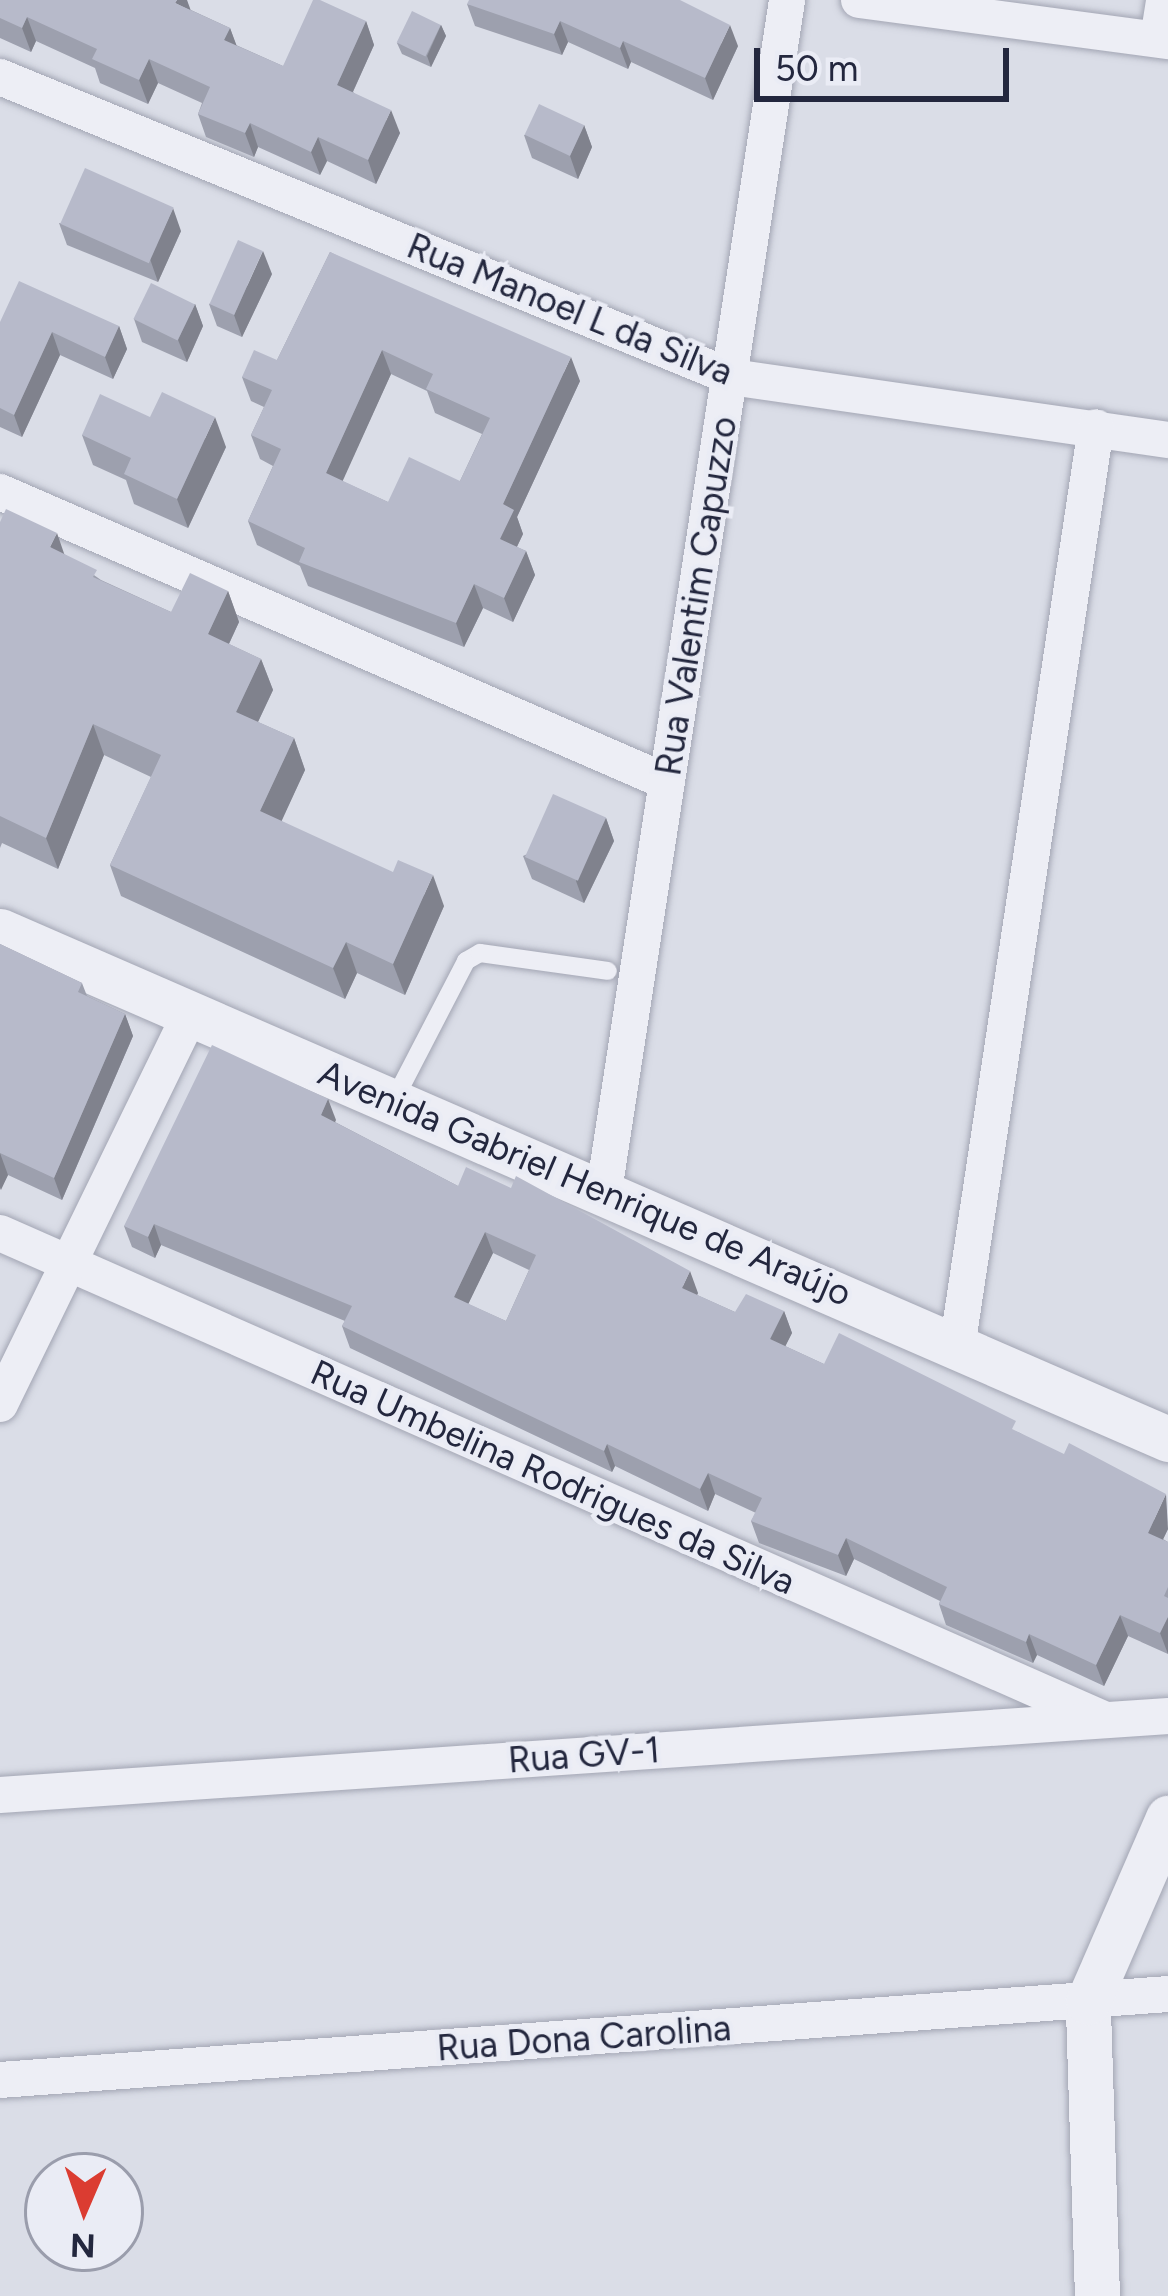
<!DOCTYPE html>
<html>
<head>
<meta charset="utf-8">
<style>
  body { margin:0 }
  #map { position:relative; width:1168px; height:2296px; overflow:hidden; background:#dadde7; font-family:Figtree,sans-serif }
  div>[style] { position:absolute }
  [style*='--x'] { left:calc(var(--x)*1px); top:calc(var(--y)*1px); width:calc(var(--w)*1px); rotate:calc(var(--a)*1deg) }
  .roads { filter:drop-shadow(0 0 3px #a3a6b4) drop-shadow(0 0 3px #a3a6b4) }
  .service>* { height:18px; margin:-9px; padding:0 9px; transform-origin:9px; border-radius:9px; background:#edeef5 }
  .minor>* { height:36px; margin:-18px; padding:0 18px; transform-origin:18px; border-radius:18px; background:#edeef5 }
  .tertiary>* { height:45px; margin:-22.5px; padding:0 22.5px; transform-origin:22.5px; border-radius:22.5px; background:#edeef5 }
  .wall>* { inset:0; background:#9da0ae }
  .shaded-wall>* { inset:0; background:#80828d }
  .building>* { inset:0; background:#b7baca; transform-origin:0 0 }
  span { translate:-50% -50%; white-space:nowrap; text-align:center; line-height:1.15; -webkit-text-stroke:9px #eaecf5; paint-order:stroke }
  .street-label { font-size:36px; color:#23273e }
  .north { position:absolute; left:24px; top:2152px; width:120px; height:120px; box-sizing:border-box; background:#eaecf5; border:3px solid #9a9dac; border-radius:50%; rotate:182deg; font-size:33px; font-weight:700; line-height:48px; text-align:center; color:#23273e }
  .north::after { content:''; display:block; margin:auto; width:42px; height:54px; background:#db3c31; clip-path:polygon(50% 0,100% 100%,50% 72%,0 100%) }
  .scale { position:absolute; left:754px; top:48px; width:255px; height:54px; box-sizing:border-box; border:6px solid #23273e; border-top:0; padding-left:15px; font-size:36px; line-height:42px; white-space:nowrap; color:#23273e; -webkit-text-stroke:9px #eaecf5; paint-order:stroke }
</style>
</head>
<body>
<div id="map">
  <div class="roads">
    <div class="service">
      <div style="--x:393;--y:1102;--w:159;--a:-62.6"></div>
      <div style="--x:466;--y:961;--w:16;--a:-30"></div>
      <div style="--x:480;--y:953;--w:129;--a:8"></div>
    </div>
    <div class="minor">
      <div style="--x:859;--y:0;--w:312;--a:7.6"></div>
      <div style="--x:1158;--y:39;--w:39;--a:-81"></div>
      <div style="--x:0;--y:77;--w:790;--a:22.31"></div>
      <div style="--x:731;--y:377;--w:442;--a:8.2"></div>
      <div style="--x:0;--y:492;--w:727;--a:23.5"></div>
      <div style="--x:604;--y:1191;--w:1205;--a:-81.26"></div>
      <div style="--x:0;--y:1233;--w:1208;--a:23.77"></div>
      <div style="--x:958;--y:1341;--w:924;--a:-81.41"></div>
      <div style="--x:0;--y:1404;--w:432;--a:-64"></div>
      <div style="--x:0;--y:1795;--w:1171;--a:-3.87"></div>
      <div style="--x:0;--y:2080;--w:1171;--a:-4.21"></div>
    </div>
    <div class="tertiary">
      <div style="--x:0;--y:931;--w:1274;--a:23.51"></div>
      <div style="--x:1097;--y:2296;--w:294;--a:-91.8"></div>
      <div style="--x:1088;--y:2002;--w:201;--a:-66.5"></div>
    </div>
  </div>
  <div class="wall">
    <div style="clip-path:polygon(0 0,191px 10px,230px 28px,236px 45px,283px 66px,366px 21px,374px 45px,353px 92px,400px 133px,376px 184px,327px 161px,320px 175px,258px 147px,254px 157px,206px 137px,198px 114px,202px 103px,158px 83px,148px 104px,100px 83px,95px 68px,36px 41px,31px 52px,0 38px)"></div>
    <div style="clip-path:polygon(467px 4px,738px 46px,713px 100px,631px 62px,628px 69px,568px 42px,562px 55px,475px 26px)"></div>
    <div style="clip-path:polygon(441px 25px,446px 36px,431px 67px,402px 54px,397px 43px)"></div>
    <div style="clip-path:polygon(584px 125px,592px 147px,578px 179px,532px 158px,524px 135px)"></div>
    <div style="clip-path:polygon(59px 223px,181px 231px,158px 282px,67px 245px)"></div>
    <div style="clip-path:polygon(evenodd,330px 252px,580px 381px,517px 517px,523px 534px,517px 547px,526px 551px,535px 575px,513px 622px,483px 608px,464px 647px,308px 586px,300px 566px,257px 545px,248px 521px,273px 466px,260px 459px,251px 435px,264px 407px,251px 401px,242px 377px,277px 360px,330px 252px,391px 374px,427px 391px,435px 413px,482px 434px,460px 481px,388px 502px,342px 481px,391px 374px)"></div>
    <div style="clip-path:polygon(272px 274px,242px 337px,217px 326px,209px 304px)"></div>
    <div style="clip-path:polygon(195px 304px,203px 326px,187px 362px,142px 342px,134px 319px)"></div>
    <div style="clip-path:polygon(0 322px,119px 326px,127px 349px,113px 379px,60px 355px,22px 437px,0 427px)"></div>
    <div style="clip-path:polygon(150px 417px,226px 447px,188px 528px,134px 504px,126px 480px,93px 465px,82px 435px)"></div>
    <div style="clip-path:polygon(0 522px,64px 554px,101px 580px,171px 612px,228px 591px,239px 622px,229px 644px,261px 659px,273px 690px,258px 722px,294px 738px,305px 770px,281px 821px,444px 906px,405px 995px,357px 973px,345px 999px,121px 896px,110px 865px,151px 777px,104px 755px,58px 869px,2px 843px,0 848px)"></div>
    <div style="clip-path:polygon(606px 818px,614px 841px,584px 903px,532px 879px,523px 856px)"></div>
    <div style="clip-path:polygon(0 944px,82px 983px,87px 996px,125px 1014px,133px 1036px,62px 1200px,8px 1175px,0 1190px)"></div>
    <div style="clip-path:polygon(evenodd,328px 1099px,335px 1122px,458px 1186px,698px 1293px,697px 1295px,735px 1312px,784px 1311px,792px 1333px,785px 1346px,824px 1364px,1020px 1433px,1168px 1529px,1163px 1539px,1168px 1542px,1168px 1654px,1128px 1636px,1104px 1686px,1037px 1655px,1033px 1663px,946px 1625px,939px 1604px,940px 1601px,854px 1559px,846px 1576px,759px 1543px,751px 1521px,756px 1513px,715px 1494px,708px 1511px,615px 1466px,612px 1472px,350px 1348px,342px 1326px,345px 1321px,161px 1245px,155px 1258px,132px 1247px,124px 1226px,328px 1099px,493px 1253px,529px 1270px,506px 1321px,468px 1304px,493px 1253px)"></div>
  </div>
  <div class="shaded-wall">
    <div style="clip-path:polygon(177px 0,187px 0,191px 11px,175px 3px)"></div>
    <div style="clip-path:polygon(27px 17px,36px 41px,31px 52px,22px 28px)"></div>
    <div style="clip-path:polygon(366px 21px,374px 45px,345px 109px,337px 85px)"></div>
    <div style="clip-path:polygon(560px 21px,568px 42px,562px 55px,554px 34px)"></div>
    <div style="clip-path:polygon(441px 25px,446px 36px,431px 67px,427px 56px)"></div>
    <div style="clip-path:polygon(730px 25px,738px 46px,713px 100px,705px 78px)"></div>
    <div style="clip-path:polygon(230px 28px,239px 52px,224px 40px)"></div>
    <div style="clip-path:polygon(623px 41px,631px 62px,628px 69px,620px 48px)"></div>
    <div style="clip-path:polygon(149px 59px,158px 83px,148px 104px,139px 80px)"></div>
    <div style="clip-path:polygon(391px 110px,400px 133px,376px 184px,368px 160px)"></div>
    <div style="clip-path:polygon(250px 123px,258px 147px,254px 157px,245px 133px)"></div>
    <div style="clip-path:polygon(584px 125px,592px 147px,578px 179px,570px 156px)"></div>
    <div style="clip-path:polygon(318px 137px,327px 161px,320px 175px,311px 152px)"></div>
    <div style="clip-path:polygon(173px 208px,181px 231px,158px 282px,150px 259px)"></div>
    <div style="clip-path:polygon(263px 251px,272px 274px,242px 337px,234px 315px)"></div>
    <div style="clip-path:polygon(195px 304px,203px 326px,187px 362px,178px 340px)"></div>
    <div style="clip-path:polygon(119px 326px,127px 349px,113px 379px,105px 357px)"></div>
    <div style="clip-path:polygon(52px 332px,60px 355px,22px 437px,14px 415px)"></div>
    <div style="clip-path:polygon(382px 350px,391px 374px,335px 498px,326px 473px)"></div>
    <div style="clip-path:polygon(571px 357px,580px 381px,517px 517px,523px 534px,509px 563px,500px 539px,503px 504px)"></div>
    <div style="clip-path:polygon(215px 417px,226px 447px,188px 528px,177px 499px)"></div>
    <div style="clip-path:polygon(57px 533px,68px 565px,50px 547px)"></div>
    <div style="clip-path:polygon(526px 551px,535px 575px,513px 622px,504px 598px)"></div>
    <div style="clip-path:polygon(474px 584px,483px 608px,464px 647px,456px 623px)"></div>
    <div style="clip-path:polygon(228px 591px,239px 622px,219px 665px,208px 634px)"></div>
    <div style="clip-path:polygon(261px 659px,273px 690px,248px 743px,236px 712px)"></div>
    <div style="clip-path:polygon(93px 724px,104px 755px,58px 869px,46px 838px)"></div>
    <div style="clip-path:polygon(294px 738px,305px 770px,272px 842px,260px 811px)"></div>
    <div style="clip-path:polygon(606px 818px,614px 841px,584px 903px,576px 881px)"></div>
    <div style="clip-path:polygon(433px 875px,444px 906px,405px 995px,393px 964px)"></div>
    <div style="clip-path:polygon(346px 942px,357px 973px,345px 999px,333px 968px)"></div>
    <div style="clip-path:polygon(125px 1014px,133px 1036px,62px 1200px,54px 1178px)"></div>
    <div style="clip-path:polygon(328px 1099px,336px 1120px,329px 1136px,321px 1115px)"></div>
    <div style="clip-path:polygon(0 1153px,8px 1175px,1px 1190px,0 1187px)"></div>
    <div style="clip-path:polygon(154px 1224px,161px 1245px,155px 1258px,148px 1237px)"></div>
    <div style="clip-path:polygon(485px 1232px,493px 1253px,461px 1319px,454px 1297px)"></div>
    <div style="clip-path:polygon(690px 1271px,698px 1293px,690px 1310px,682px 1288px)"></div>
    <div style="clip-path:polygon(784px 1311px,792px 1333px,778px 1361px,770px 1339px)"></div>
    <div style="clip-path:polygon(607px 1444px,615px 1466px,612px 1472px,604px 1451px)"></div>
    <div style="clip-path:polygon(708px 1473px,715px 1494px,708px 1511px,700px 1489px)"></div>
    <div style="clip-path:polygon(1166px 1494px,1168px 1529px,1156px 1554px,1148px 1533px)"></div>
    <div style="clip-path:polygon(846px 1538px,854px 1559px,846px 1576px,838px 1555px)"></div>
    <div style="clip-path:polygon(1120px 1615px,1128px 1636px,1104px 1686px,1096px 1665px)"></div>
    <div style="clip-path:polygon(1168px 1616px,1168px 1654px,1160px 1633px)"></div>
    <div style="clip-path:polygon(1029px 1634px,1037px 1655px,1033px 1663px,1026px 1642px)"></div>
  </div>
  <div class="building">
    <div style="clip-path:polygon(0 0,177px 0,175px 3px,230px 28px,224px 40px,283px 66px,313px 0,320px 0,366px 21px,337px 85px,391px 110px,368px 160px,318px 137px,311px 152px,250px 123px,245px 133px,198px 114px,210px 87px,149px 59px,139px 80px,92px 59px,97px 49px,27px 17px,22px 28px,0 18px)"></div>
    <div style="clip-path:polygon(469px 0,680px 0,730px 25px,705px 78px,623px 41px,620px 48px,560px 21px,554px 34px,467px 4px)"></div>
    <div style="left:412px;top:11px;width:32px;height:35px;rotate:26deg"></div>
    <div style="left:539px;top:104px;width:50px;height:34px;rotate:25deg"></div>
    <div style="left:85px;top:168px;width:97px;height:61px;rotate:24deg"></div>
    <div style="left:238px;top:240px;width:27px;height:70px;rotate:24deg"></div>
    <div style="clip-path:polygon(evenodd,330px 252px,571px 357px,503px 504px,514px 510px,500px 539px,526px 551px,504px 598px,474px 584px,456px 623px,299px 562px,305px 548px,248px 521px,281px 449px,251px 435px,272px 390px,242px 377px,254px 350px,277px 360px,330px 252px,382px 350px,433px 374px,426px 389px,490px 418px,460px 481px,409px 457px,388px 502px,326px 473px,382px 350px)"></div>
    <div style="clip-path:polygon(19px 281px,119px 326px,105px 357px,52px 332px,14px 415px,0 408px,0 322px)"></div>
    <div style="left:151px;top:283px;width:49px;height:40px;rotate:26deg"></div>
    <div style="clip-path:polygon(162px 392px,215px 417px,177px 499px,124px 474px,131px 458px,82px 435px,100px 394px,150px 417px)"></div>
    <div style="clip-path:polygon(6px 509px,57px 533px,50px 547px,97px 570px,93px 577px,171px 612px,190px 573px,228px 591px,208px 634px,261px 659px,236px 712px,294px 738px,260px 811px,393px 872px,398px 860px,433px 875px,393px 964px,346px 942px,333px 968px,110px 865px,161px 755px,93px 724px,46px 838px,0 816px,0 522px)"></div>
    <div style="left:553px;top:794px;width:58px;height:69px;rotate:24deg"></div>
    <div style="clip-path:polygon(0 944px,82px 983px,78px 992px,125px 1014px,54px 1178px,0 1153px)"></div>
    <div style="clip-path:polygon(evenodd,212px 1045px,328px 1099px,321px 1115px,458px 1186px,466px 1167px,511px 1188px,516px 1176px,690px 1271px,682px 1288px,735px 1312px,746px 1294px,784px 1311px,770px 1339px,824px 1364px,839px 1333px,1016px 1421px,1012px 1429px,1064px 1454px,1069px 1443px,1166px 1494px,1148px 1533px,1168px 1542px,1168px 1587px,1164px 1596px,1168px 1598px,1168px 1617px,1160px 1633px,1120px 1615px,1096px 1665px,1029px 1634px,1026px 1642px,939px 1604px,947px 1587px,846px 1538px,838px 1555px,751px 1521px,762px 1498px,708px 1473px,700px 1489px,607px 1444px,604px 1451px,342px 1326px,352px 1306px,154px 1224px,148px 1237px,124px 1226px,212px 1045px,485px 1232px,536px 1255px,506px 1321px,454px 1297px,485px 1232px)"></div>
  </div>
  <div class="street-label">
    <span style="left:570px;top:309px;rotate:22deg">Rua Manoel L da Silva</span>
    <span style="left:696px;top:596px;rotate:-81deg">Rua Valentim Capuzzo</span>
    <span style="left:585px;top:1183px;rotate:23deg">Avenida Gabriel Henrique de Araújo</span>
    <span style="left:553px;top:1477px;rotate:24deg">Rua Umbelina Rodrigues da Silva</span>
    <span style="left:584px;top:1755px;rotate:-4deg">Rua GV-1</span>
    <span style="left:584px;top:2038px;rotate:-4deg">Rua Dona Carolina</span>
  </div>
  <div class="north">N</div>
  <div class="scale">50 m</div>
</div>
</body>
</html>
